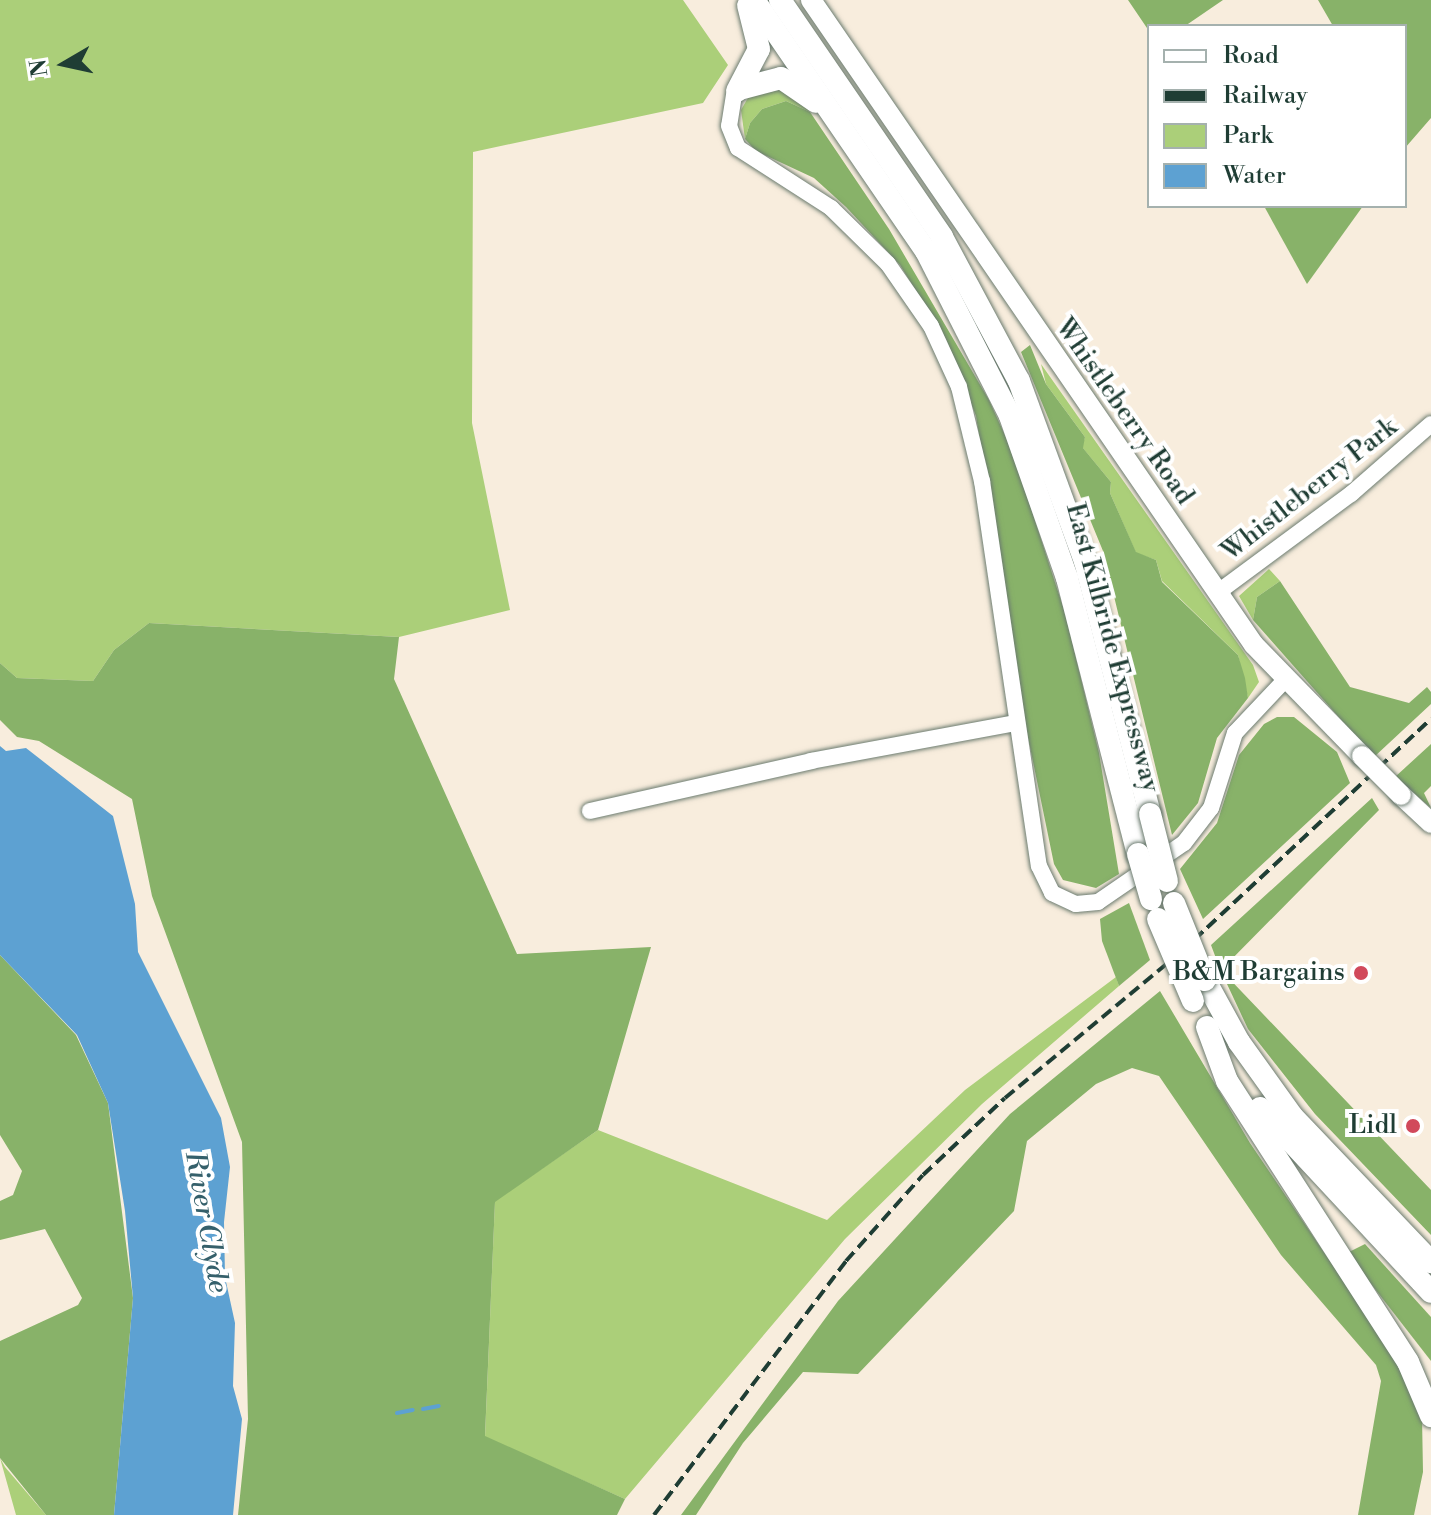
<!DOCTYPE html>
<html>
<head>
<meta charset="utf-8">
<style>
  body { margin:0 }
  #map { position:relative; width:1431px; height:1515px; overflow:hidden; background:#f8eddd; font-family:"Libre Bodoni",serif }
  div>[style] { position:absolute }
  [style*='--x'] { left:calc(var(--x)*1px); top:calc(var(--y)*1px); width:calc(var(--w)*1px); rotate:calc(var(--a)*1deg) }
  .green>* { inset:0; background:#abcf79 }
  .forest>* { inset:0; background:#88b269 }
  .water>* { inset:0; background:#5da1d2 }
  .stream>* { height:4px; margin:-2px; padding:0 2px; transform-origin:2px; border-radius:2px; background:#5da1d2 }
  .roads { filter:drop-shadow(0 0 2px #6b7b6f) drop-shadow(0 0 2px #6b7b6f) }
  .minor>* { height:16px; margin:-8px; padding:0 8px; transform-origin:8px; border-radius:8px; background:#fff }
  .major>* { height:20px; margin:-10px; padding:0 10px; transform-origin:10px; border-radius:10px; background:#fff }
  .highway>* { height:22px; margin:-11px; padding:0 11px; transform-origin:11px; border-radius:11px; background:#fff }
  .rail>* { height:4px; margin-top:-2px; transform-origin:0; background:repeating-linear-gradient(90deg,#1f3d34 0 12px,transparent 0 18px) }
  .bridges { filter:drop-shadow(0 0 2px #6b7b6f) drop-shadow(0 0 2px #6b7b6f) }
  .major-bridge>* { height:20px; margin:-10px; padding:0 10px; transform-origin:10px; border-radius:10px; background:#fff }
  .highway-bridge>* { height:22px; margin:-11px; padding:0 11px; transform-origin:11px; border-radius:11px; background:#fff }
  .dots>* { width:22px; height:22px; translate:-50% -50%; box-sizing:border-box; border:4px solid #fff; border-radius:50% }
  span { translate:-50% -50%; white-space:nowrap; text-align:center; line-height:1.15; -webkit-text-stroke:8px #fff; paint-order:stroke }
  .street-label { font-size:26px; color:#1f3d34 }
  .poi-label { font-size:26px; color:#1f3d34 }
  .right { translate:-100% -50%; text-align:right }
  .water-label { font-size:28px; color:#35606b; font-style:italic }
  .legend { position:absolute; left:1147px; top:24px; width:260px; height:184px; box-sizing:border-box; background:#fff; border:2px solid #a5b1ae; margin:0; padding:10px 14px; list-style:none; font-size:24px; color:#1f3d34 }
  .legend li { display:flex; align-items:center; gap:16px; height:40px }
  .legend b { width:40px; border:2px solid #a5b1ae }
  .north { position:absolute; left:24px; top:24px; width:80px; height:80px; -webkit-text-stroke:6px #fff; paint-order:stroke; rotate:261deg; font-size:22px; font-weight:700; line-height:32px; text-align:center; color:#1f3d34 }
  .north::after { content:''; display:block; margin:auto; width:28px; height:36px; background:#1f3d34; clip-path:polygon(50% 0,100% 100%,50% 72%,0 100%) }
</style>
</head>
<body>
<div id="map">
  <div class="green">
    <div style="clip-path:polygon(0 0,683px 0,728px 65px,703px 103px,473px 152px,472px 423px,510px 610px,399px 637px,149px 623px,114px 650px,93px 681px,17px 678px,0 663px)"></div>
    <div style="clip-path:polygon(774px 86px,797px 94px,810px 112px,786px 101px,762px 109px,750px 123px,745px 139px,741px 110px,749px 96px)"></div>
    <div style="clip-path:polygon(1041px 364px,1253px 665px,1259px 682px,1248px 698px,1238px 655px,1162px 581px,1156px 560px,1136px 553px,1110px 493px,1111px 482px,1082px 447px,1085px 437px,1046px 384px)"></div>
    <div style="clip-path:polygon(1269px 569px,1280px 581px,1257px 597px,1253px 620px,1239px 596px)"></div>
    <div style="clip-path:polygon(1116px 977px,1119px 986px,982px 1104px,845px 1239px,625px 1499px,485px 1437px,495px 1201px,598px 1130px,827px 1220px,965px 1090px)"></div>
    <div style="clip-path:polygon(0 1458px,5px 1467px,46px 1515px,16px 1515px)"></div>
  </div>
  <div class="forest">
    <div style="clip-path:polygon(1128px 0,1223px 0,1185px 26px,1149px 26px,1149px 31px)"></div>
    <div style="clip-path:polygon(1318px 0,1431px 0,1431px 118px,1405px 148px,1405px 26px,1333px 26px)"></div>
    <div style="clip-path:polygon(786px 101px,810px 112px,889px 229px,989px 400px,1013px 453px,1065px 613px,1099px 753px,1119px 874px,1096px 888px,1063px 880px,1054px 864px,1023px 713px,976px 416px,946px 339px,900px 265px,846px 207px,814px 178px,756px 151px,745px 139px,750px 123px,762px 109px)"></div>
    <div style="clip-path:polygon(1264px 206px,1363px 206px,1307px 284px)"></div>
    <div style="clip-path:polygon(1030px 345px,1046px 384px,1085px 437px,1083px 448px,1111px 482px,1110px 493px,1136px 552px,1156px 560px,1162px 582px,1238px 655px,1245px 678px,1248px 698px,1217px 738px,1198px 803px,1172px 835px,1103px 551px,1021px 352px)"></div>
    <div style="clip-path:polygon(1280px 581px,1350px 687px,1409px 703px,1427px 687px,1431px 692px,1431px 704px,1374px 757px,1253px 620px,1257px 597px)"></div>
    <div style="clip-path:polygon(149px 623px,399px 637px,394px 679px,517px 954px,651px 947px,598px 1130px,495px 1202px,485px 1436px,625px 1499px,617px 1515px,238px 1515px,248px 1419px,242px 1142px,152px 896px,132px 799px,39px 741px,17px 737px,0 720px,0 663px,17px 678px,93px 681px,114px 650px)"></div>
    <div style="clip-path:polygon(1277px 717px,1294px 717px,1337px 752px,1350px 783px,1203px 919px,1180px 869px,1217px 823px,1239px 755px,1264px 724px)"></div>
    <div style="clip-path:polygon(1431px 744px,1431px 786px,1424px 793px,1431px 808px,1395px 777px)"></div>
    <div style="clip-path:polygon(1372px 798px,1379px 810px,1221px 970px,1431px 1190px,1431px 1235px,1315px 1114px,1248px 1029px,1220px 969px,1211px 945px)"></div>
    <div style="clip-path:polygon(1129px 903px,1150px 960px,1119px 986px,1102px 941px,1100px 919px)"></div>
    <div style="clip-path:polygon(0 955px,76px 1035px,108px 1103px,133px 1298px,114px 1515px,46px 1515px,0 1458px,0 1341px,78px 1305px,82px 1298px,45px 1229px,0 1240px,0 1201px,13px 1195px,22px 1171px,0 1135px)"></div>
    <div style="clip-path:polygon(1160px 991px,1250px 1143px,1392px 1353px,1422px 1417px,1423px 1472px,1414px 1515px,1358px 1515px,1381px 1381px,1376px 1365px,1281px 1255px,1159px 1076px,1132px 1068px,1096px 1084px,1027px 1141px,1014px 1211px,858px 1374px,803px 1372px,743px 1443px,696px 1515px,681px 1515px,838px 1301px,1010px 1114px)"></div>
    <div style="clip-path:polygon(1365px 1244px,1431px 1317px,1431px 1361px,1347px 1253px)"></div>
  </div>
  <div class="water">
    <div style="clip-path:polygon(0 746px,6px 751px,26px 748px,113px 816px,135px 904px,138px 952px,221px 1118px,230px 1167px,224px 1222px,225px 1277px,235px 1323px,233px 1386px,242px 1419px,233px 1515px,114px 1515px,133px 1298px,125px 1211px,108px 1103px,77px 1035px,0 955px)"></div>
  </div>
  <div class="stream">
    <div style="--x:423;--y:1409;--w:16;--a:-11"></div>
    <div style="--x:397;--y:1413;--w:16;--a:-11"></div>
  </div>
  <div class="roads">
    <div class="minor">
      <div style="--x:734;--y:95;--w:31;--a:99"></div>
      <div style="--x:729;--y:126;--w:24;--a:68"></div>
      <div style="--x:738;--y:148;--w:111;--a:32.8"></div>
      <div style="--x:831;--y:208;--w:80;--a:44.5"></div>
      <div style="--x:888;--y:264;--w:75;--a:55.3"></div>
      <div style="--x:931;--y:326;--w:67;--a:65.3"></div>
      <div style="--x:959;--y:387;--w:97;--a:76.3"></div>
      <div style="--x:982;--y:481;--w:389;--a:81.6"></div>
      <div style="--x:1039;--y:866;--w:30;--a:64"></div>
      <div style="--x:1052;--y:893;--w:26;--a:25"></div>
      <div style="--x:1076;--y:904;--w:22;--a:-5"></div>
      <div style="--x:1098;--y:902;--w:104;--a:-34.5"></div>
      <div style="--x:1184;--y:843;--w:44;--a:-52.4"></div>
      <div style="--x:1211;--y:808;--w:79;--a:-72.3"></div>
      <div style="--x:1235;--y:733;--w:73;--a:-46.7"></div>
      <div style="--x:1217;--y:593;--w:167;--a:-36.5"></div>
      <div style="--x:1351;--y:494;--w:106;--a:-41.2"></div>
      <div style="--x:590;--y:811;--w:227;--a:-12.7"></div>
      <div style="--x:811;--y:761;--w:209;--a:-10.5"></div>
    </div>
    <div class="major">
      <div style="--x:811;--y:0;--w:782;--a:55.52"></div>
      <div style="--x:1254;--y:645;--w:155;--a:45.8"></div>
      <div style="--x:1401;--y:795;--w:41;--a:43"></div>
    </div>
    <div class="highway">
      <div style="--x:754;--y:0;--w:304;--a:55.6"></div>
      <div style="--x:926;--y:251;--w:185;--a:63"></div>
      <div style="--x:1010;--y:416;--w:172;--a:70.6"></div>
      <div style="--x:1067;--y:578;--w:285;--a:75.6"></div>
      <div style="--x:780;--y:0;--w:287;--a:55.6"></div>
      <div style="--x:942;--y:237;--w:163;--a:61.9"></div>
      <div style="--x:1019;--y:381;--w:192;--a:69.9"></div>
      <div style="--x:1085;--y:561;--w:261;--a:75.6"></div>
      <div style="--x:739;--y:89;--w:43;--a:-14.7"></div>
      <div style="--x:781;--y:78;--w:42;--a:34.4"></div>
      <div style="--x:737;--y:91;--w:47;--a:-62.4"></div>
      <div style="--x:759;--y:49;--w:45;--a:-104"></div>
      <div style="--x:1205;--y:980;--w:71;--a:61.3"></div>
      <div style="--x:1239;--y:1042;--w:91;--a:54.4"></div>
      <div style="--x:1292;--y:1116;--w:202;--a:46.4"></div>
      <div style="--x:1207;--y:1027;--w:58;--a:69.7"></div>
      <div style="--x:1227;--y:1081;--w:334;--a:57.2"></div>
      <div style="--x:1408;--y:1362;--w:59;--a:66.9"></div>
      <div style="--x:1260;--y:1108;--w:251;--a:47.1"></div>
    </div>
  </div>
  <div class="rail">
    <div style="--x:654;--y:1515;--w:318;--a:-52.9"></div>
    <div style="--x:846;--y:1261;--w:115;--a:-48.2"></div>
    <div style="--x:923;--y:1175;--w:112;--a:-43.2"></div>
    <div style="--x:1005;--y:1098;--w:229;--a:-39.7"></div>
    <div style="--x:1181;--y:952;--w:342;--a:-43"></div>
  </div>
  <div class="bridges">
    <div class="major-bridge">
      <div style="--x:1362;--y:756;--w:55;--a:45"></div>
    </div>
    <div class="highway-bridge">
      <div style="--x:1150;--y:814;--w:69;--a:75.8"></div>
      <div style="--x:1138;--y:854;--w:47;--a:73.9"></div>
      <div style="--x:1174;--y:903;--w:83;--a:68.1"></div>
      <div style="--x:1158;--y:919;--w:89;--a:66.9"></div>
    </div>
  </div>
  <div class="dots">
    <div style="left:1361px;top:973px;background:#d1495b"></div>
    <div style="left:1413px;top:1126px;background:#d1495b"></div>
  </div>
  <div class="street-label">
    <span style="left:1124px;top:412px;rotate:55deg">Whistleberry Road</span>
    <span style="left:1310px;top:490px;rotate:-38deg">Whistleberry Park</span>
    <span style="left:1112px;top:648px;rotate:75deg">East Kilbride Expressway</span>
  </div>
  <div class="poi-label">
    <span class="right" style="left:1345px;top:973px">B&amp;M Bargains</span>
    <span class="right" style="left:1397px;top:1126px">Lidl</span>
  </div>
  <div class="water-label">
    <span style="left:206px;top:1222px;rotate:80deg">River Clyde</span>
  </div>
  <ul class="legend">
  <li><b style="height:10px;background:#fff"></b>Road</li>
  <li><b style="height:10px;background:#1f3d34"></b>Railway</li>
  <li><b style="height:22px;background:#abcf79"></b>Park</li>
  <li><b style="height:22px;background:#5da1d2"></b>Water</li>
  </ul>
  <div class="north">N</div>
</div>
</body>
</html>
